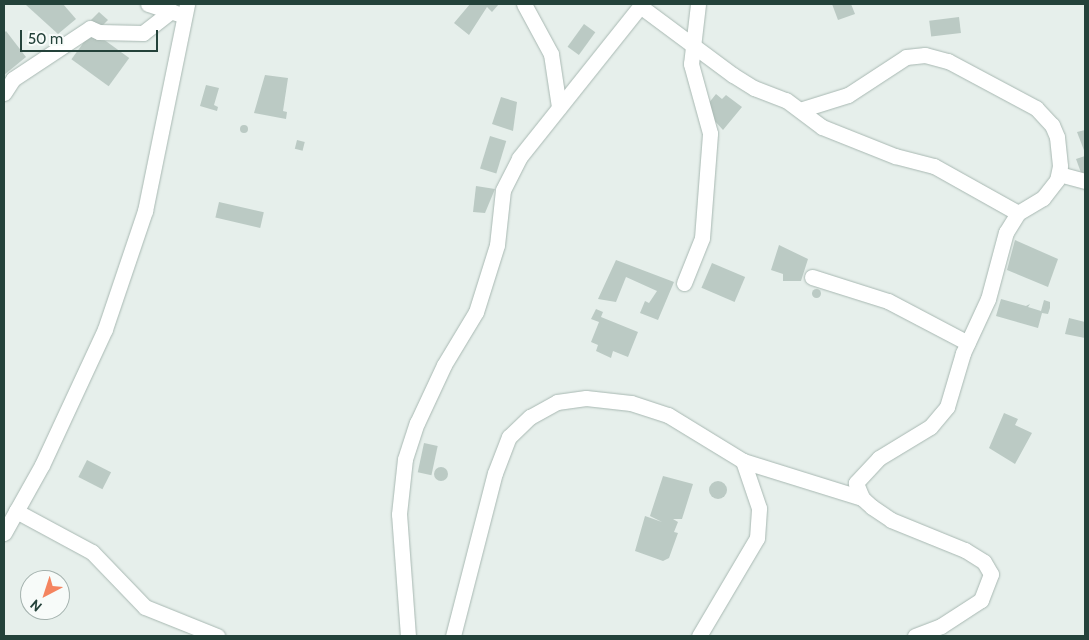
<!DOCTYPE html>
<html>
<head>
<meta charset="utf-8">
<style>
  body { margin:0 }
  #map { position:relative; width:1089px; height:640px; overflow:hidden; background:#e6efeb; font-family:Cabin,sans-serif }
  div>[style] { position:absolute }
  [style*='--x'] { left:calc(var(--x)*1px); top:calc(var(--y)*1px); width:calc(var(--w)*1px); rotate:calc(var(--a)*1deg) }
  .building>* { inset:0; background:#bbcac4; transform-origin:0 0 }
  .round { border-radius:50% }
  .roads { filter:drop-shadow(0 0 1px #a8b8b2) drop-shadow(0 0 1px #a8b8b2) }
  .minor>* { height:15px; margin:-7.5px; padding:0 7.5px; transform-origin:7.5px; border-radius:7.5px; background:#fff }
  span { translate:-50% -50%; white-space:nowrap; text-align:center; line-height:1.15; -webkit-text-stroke:5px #f7fbf9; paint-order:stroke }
  .frame { position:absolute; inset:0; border:5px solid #24423a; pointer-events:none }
  .north { position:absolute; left:20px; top:570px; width:50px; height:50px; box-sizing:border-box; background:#f7fbf9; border:1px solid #a3b1ad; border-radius:50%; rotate:220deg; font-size:14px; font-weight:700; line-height:20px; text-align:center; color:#24423a }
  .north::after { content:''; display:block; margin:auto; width:18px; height:22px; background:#f4845f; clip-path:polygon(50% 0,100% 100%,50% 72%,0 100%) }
  .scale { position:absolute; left:20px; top:30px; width:138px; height:22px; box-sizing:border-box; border:2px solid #24423a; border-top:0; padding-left:6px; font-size:15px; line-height:18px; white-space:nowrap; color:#24423a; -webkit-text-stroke:4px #f7fbf9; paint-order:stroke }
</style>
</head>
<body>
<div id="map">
  <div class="building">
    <div style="clip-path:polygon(63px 4px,76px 19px,58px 34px,26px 5px)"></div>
    <div style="clip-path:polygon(470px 4px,499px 4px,492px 12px,487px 7px,469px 35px,454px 23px)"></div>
    <div style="clip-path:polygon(832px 4px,851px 4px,855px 14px,838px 20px)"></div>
    <div style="clip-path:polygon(99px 12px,108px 20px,98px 30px,91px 20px)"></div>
    <div style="left:959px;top:17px;width:16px;height:30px;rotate:83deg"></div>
    <div style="left:584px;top:24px;width:14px;height:28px;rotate:36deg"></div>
    <div style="clip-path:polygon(6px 31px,26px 57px,4px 75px,4px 33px)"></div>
    <div style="left:92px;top:31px;width:46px;height:35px;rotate:36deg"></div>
    <div style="clip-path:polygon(265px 75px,288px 78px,283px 111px,287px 112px,286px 119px,254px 113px)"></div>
    <div style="clip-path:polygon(206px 85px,219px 88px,214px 105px,218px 107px,217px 111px,200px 106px)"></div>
    <div style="clip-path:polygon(716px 94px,722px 99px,726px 95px,742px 107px,723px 130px,704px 109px)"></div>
    <div style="clip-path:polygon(501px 97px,517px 102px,513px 131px,492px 124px)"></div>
    <div class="round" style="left:240px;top:125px;width:8px;height:8px"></div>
    <div style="clip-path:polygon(1085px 130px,1085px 153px,1077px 132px)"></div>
    <div style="left:490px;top:136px;width:17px;height:34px;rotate:17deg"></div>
    <div style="left:297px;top:140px;width:8px;height:9px;rotate:14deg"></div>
    <div style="clip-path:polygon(1085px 156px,1085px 178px,1083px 178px,1076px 159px)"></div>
    <div style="clip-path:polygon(476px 186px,495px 189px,485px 213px,473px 212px)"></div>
    <div style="left:219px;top:202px;width:46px;height:16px;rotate:13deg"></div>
    <div style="clip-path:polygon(1015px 240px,1058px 259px,1048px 287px,1007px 270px)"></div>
    <div style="clip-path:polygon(779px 245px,808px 259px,801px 281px,783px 281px,783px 274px,771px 270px)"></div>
    <div style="clip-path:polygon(616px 260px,674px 282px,658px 320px,640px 313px,645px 301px,649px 303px,657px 291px,626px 277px,616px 302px,598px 299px)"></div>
    <div style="left:712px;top:263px;width:36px;height:27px;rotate:23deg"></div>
    <div class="round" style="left:811.5px;top:288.5px;width:9px;height:9px"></div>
    <div style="clip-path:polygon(1001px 299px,1026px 306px,1030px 304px,1028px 307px,1041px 311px,1044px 300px,1050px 302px,1050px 308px,1048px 314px,1042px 313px,1038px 328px,996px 316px)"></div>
    <div style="clip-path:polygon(596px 309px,603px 312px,601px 317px,638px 332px,628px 357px,613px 351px,611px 358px,596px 351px,598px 345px,591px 342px,599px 322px,591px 319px)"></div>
    <div style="clip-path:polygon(1069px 318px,1085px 322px,1085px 338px,1065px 334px)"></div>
    <div style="clip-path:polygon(1004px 413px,1018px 419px,1015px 425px,1032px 433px,1015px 464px,989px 448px)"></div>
    <div style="left:424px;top:443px;width:14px;height:30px;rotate:12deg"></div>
    <div style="left:87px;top:460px;width:27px;height:19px;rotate:27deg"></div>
    <div class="round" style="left:434px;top:467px;width:14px;height:14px"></div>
    <div style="clip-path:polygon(663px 476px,693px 484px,682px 519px,673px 519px,678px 522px,674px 532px,678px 533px,669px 558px,663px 561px,635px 551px,645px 516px,662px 522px,650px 516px)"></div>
    <div class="round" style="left:709px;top:481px;width:18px;height:18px"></div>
  </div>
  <div class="roads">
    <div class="minor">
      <div style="--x:148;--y:4;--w:32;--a:18"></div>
      <div style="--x:524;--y:4;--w:57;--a:61.6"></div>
      <div style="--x:551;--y:54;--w:54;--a:81.4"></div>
      <div style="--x:640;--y:6;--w:116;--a:36.6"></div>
      <div style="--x:733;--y:75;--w:25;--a:32"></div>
      <div style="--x:754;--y:88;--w:34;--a:21"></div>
      <div style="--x:786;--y:100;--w:45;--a:36.9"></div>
      <div style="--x:822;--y:127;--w:79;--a:21.7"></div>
      <div style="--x:895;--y:156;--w:40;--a:14.4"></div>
      <div style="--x:934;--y:166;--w:96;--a:29.2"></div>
      <div style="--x:4;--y:93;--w:17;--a:-57"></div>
      <div style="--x:13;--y:79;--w:92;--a:-33.5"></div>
      <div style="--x:90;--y:28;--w:10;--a:24"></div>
      <div style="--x:99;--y:32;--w:44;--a:1.3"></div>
      <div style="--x:143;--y:33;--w:36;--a:-38"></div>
      <div style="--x:803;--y:109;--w:47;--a:-17.3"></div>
      <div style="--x:848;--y:95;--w:69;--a:-33.2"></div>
      <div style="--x:906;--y:57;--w:19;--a:-6"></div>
      <div style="--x:925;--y:55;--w:24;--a:15"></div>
      <div style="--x:948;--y:61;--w:100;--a:28.1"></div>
      <div style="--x:1036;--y:108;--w:23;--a:47"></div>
      <div style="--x:1052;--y:125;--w:13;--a:67"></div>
      <div style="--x:1057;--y:137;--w:29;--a:84"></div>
      <div style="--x:1060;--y:166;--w:14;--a:102"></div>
      <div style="--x:1057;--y:180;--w:23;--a:128"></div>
      <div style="--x:1043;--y:198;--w:29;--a:149"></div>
      <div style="--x:1018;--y:213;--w:22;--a:122"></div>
      <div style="--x:1006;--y:232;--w:69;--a:105"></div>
      <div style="--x:988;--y:299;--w:60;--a:114.8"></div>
      <div style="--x:963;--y:353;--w:56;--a:106.5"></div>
      <div style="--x:947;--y:407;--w:26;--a:130"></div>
      <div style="--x:930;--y:427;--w:60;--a:148.7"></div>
      <div style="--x:879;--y:458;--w:34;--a:133"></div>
      <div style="--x:856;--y:483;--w:16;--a:68"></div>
      <div style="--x:862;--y:498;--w:13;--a:42"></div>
      <div style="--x:872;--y:507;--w:23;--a:34"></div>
      <div style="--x:891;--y:520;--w:80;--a:22.1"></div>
      <div style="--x:965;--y:550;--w:22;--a:32"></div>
      <div style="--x:984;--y:562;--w:14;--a:60"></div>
      <div style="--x:991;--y:574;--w:28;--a:111"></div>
      <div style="--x:981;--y:600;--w:48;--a:147"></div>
      <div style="--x:941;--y:626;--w:28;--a:159"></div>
      <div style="--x:1059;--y:174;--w:27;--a:15"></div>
      <div style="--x:812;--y:277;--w:80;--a:17.5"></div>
      <div style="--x:888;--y:301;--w:90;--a:27.7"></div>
      <div style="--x:684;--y:283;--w:48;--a:-68.2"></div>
      <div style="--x:702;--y:238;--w:105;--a:-85.6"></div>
      <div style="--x:710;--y:133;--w:72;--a:-105.4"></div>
      <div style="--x:691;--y:64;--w:60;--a:-83.3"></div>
      <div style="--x:16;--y:511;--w:86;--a:28.3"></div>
      <div style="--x:92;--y:552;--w:76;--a:46.1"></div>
      <div style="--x:145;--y:607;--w:78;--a:21.9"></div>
      <div style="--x:4;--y:533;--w:78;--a:-60.8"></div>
      <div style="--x:42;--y:465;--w:150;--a:-65.1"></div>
      <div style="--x:105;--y:329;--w:125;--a:-71.3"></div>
      <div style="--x:145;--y:211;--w:211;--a:-78.5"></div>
      <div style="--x:408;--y:636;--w:122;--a:-94.2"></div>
      <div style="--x:399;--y:514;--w:55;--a:-83.8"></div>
      <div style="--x:405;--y:459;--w:38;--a:-72"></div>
      <div style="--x:417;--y:423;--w:64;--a:-65"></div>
      <div style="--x:444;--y:365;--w:62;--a:-58.9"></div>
      <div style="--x:476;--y:312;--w:70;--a:-72.6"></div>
      <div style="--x:497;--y:245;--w:55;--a:-83.8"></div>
      <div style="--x:503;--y:190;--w:36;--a:-63"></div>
      <div style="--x:519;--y:158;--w:197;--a:-51.4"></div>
      <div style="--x:453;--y:636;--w:168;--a:-75.6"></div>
      <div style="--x:495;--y:473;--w:39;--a:-69"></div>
      <div style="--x:509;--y:437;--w:29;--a:-44"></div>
      <div style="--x:530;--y:417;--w:31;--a:-29"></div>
      <div style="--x:557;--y:402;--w:29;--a:-8"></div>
      <div style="--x:586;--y:398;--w:45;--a:6.3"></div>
      <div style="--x:631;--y:403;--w:39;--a:18"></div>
      <div style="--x:668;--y:415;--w:88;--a:31.5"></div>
      <div style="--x:743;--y:461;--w:125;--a:17.3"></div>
      <div style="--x:699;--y:636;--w:114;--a:-59.4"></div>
      <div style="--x:757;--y:538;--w:30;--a:-86"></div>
      <div style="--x:759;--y:508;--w:50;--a:-108.8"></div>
    </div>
  </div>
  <div class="frame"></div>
  <div class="north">N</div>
  <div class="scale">50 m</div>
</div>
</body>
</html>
